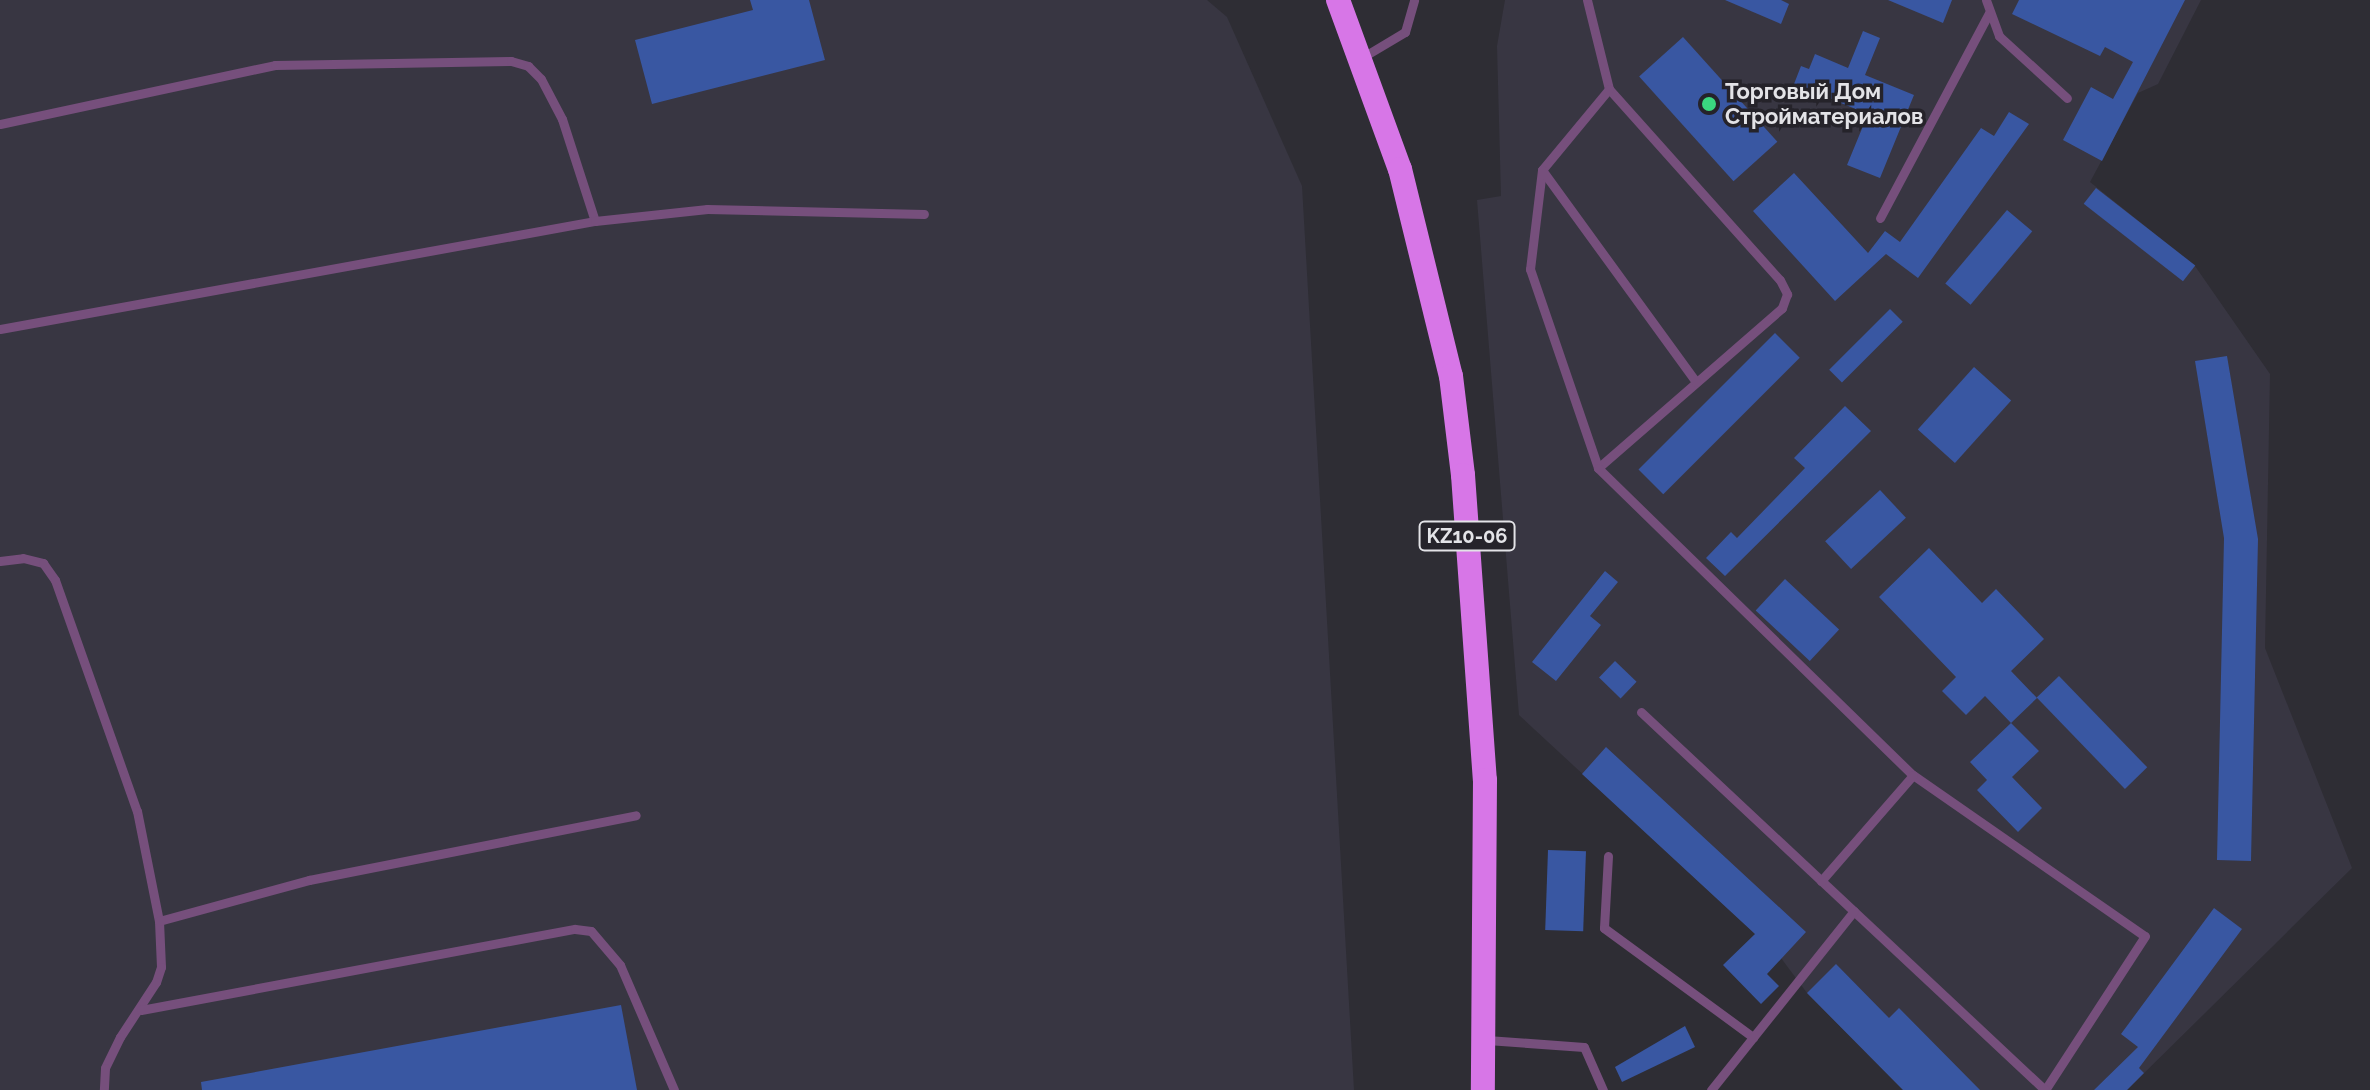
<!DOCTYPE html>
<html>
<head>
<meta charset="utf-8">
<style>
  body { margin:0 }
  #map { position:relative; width:2370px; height:1090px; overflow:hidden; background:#2e2d34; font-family:Raleway,sans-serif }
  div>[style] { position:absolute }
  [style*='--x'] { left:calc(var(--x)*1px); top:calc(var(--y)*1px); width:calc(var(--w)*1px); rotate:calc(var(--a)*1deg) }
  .built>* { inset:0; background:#383642 }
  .building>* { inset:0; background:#3957a2; transform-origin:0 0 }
  .lane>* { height:9px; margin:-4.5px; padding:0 4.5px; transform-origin:4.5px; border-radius:4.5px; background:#764f7c }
  .highway>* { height:24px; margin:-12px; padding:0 12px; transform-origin:12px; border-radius:12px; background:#d776e7 }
  .dots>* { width:22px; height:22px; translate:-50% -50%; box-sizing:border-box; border:4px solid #25232a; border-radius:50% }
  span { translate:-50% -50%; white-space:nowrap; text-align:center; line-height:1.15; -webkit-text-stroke:7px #25232a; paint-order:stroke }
  .shield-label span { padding:2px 6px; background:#25232a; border:2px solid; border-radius:6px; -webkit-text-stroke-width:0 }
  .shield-label { font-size:20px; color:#e3e3e7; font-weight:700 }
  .poi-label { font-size:22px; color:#e3e3e7; font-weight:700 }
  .left { translate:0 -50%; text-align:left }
</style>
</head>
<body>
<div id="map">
  <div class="built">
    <div style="clip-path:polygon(0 0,1207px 0,1227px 17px,1302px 186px,1354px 1090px,0 1090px)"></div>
    <div style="clip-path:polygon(1505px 0,2201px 0,2158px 84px,2138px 93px,2090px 182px,2195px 266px,2270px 374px,2265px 648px,2352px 868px,2127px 1090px,1903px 1090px,1807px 993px,1781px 958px,1519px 715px,1477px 200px,1501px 196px,1497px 46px)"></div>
  </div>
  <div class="building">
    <div style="clip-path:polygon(750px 0,809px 0,825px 60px,652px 104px,635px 40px,753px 10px)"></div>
    <div style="clip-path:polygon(1725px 0,1781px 0,1789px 4px,1781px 24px)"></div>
    <div style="clip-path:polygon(1888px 0,1952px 0,1943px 23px)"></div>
    <div style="clip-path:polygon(2019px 0,2185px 0,2102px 161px,2063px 140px,2091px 87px,2113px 99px,2133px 62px,2105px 47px,2100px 56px,2012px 14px)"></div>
    <div style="clip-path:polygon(1863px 31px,1880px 38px,1865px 75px,1914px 95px,1880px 178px,1847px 165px,1868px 114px,1794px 84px,1801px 66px,1809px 69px,1815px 54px,1848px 68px)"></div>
    <div style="left:1683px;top:37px;width:141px;height:59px;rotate:48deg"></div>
    <div style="clip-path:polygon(2009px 112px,2029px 124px,1918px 278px,1886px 254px,1835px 301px,1753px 211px,1794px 173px,1868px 253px,1885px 231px,1900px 242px,1981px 128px,1994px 136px)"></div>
    <div style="left:2096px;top:188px;width:126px;height:20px;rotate:38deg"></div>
    <div style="left:2007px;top:210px;width:33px;height:96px;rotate:40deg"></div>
    <div style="left:1890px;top:309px;width:18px;height:86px;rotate:45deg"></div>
    <div style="left:1775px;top:333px;width:35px;height:193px;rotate:45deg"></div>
    <div style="clip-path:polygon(2227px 356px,2258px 539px,2251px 861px,2217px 860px,2224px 538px,2195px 361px)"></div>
    <div style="left:1974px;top:367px;width:50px;height:84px;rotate:42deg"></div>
    <div style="clip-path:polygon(1845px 406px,1871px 431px,1725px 576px,1706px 558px,1731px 532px,1737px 538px,1805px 468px,1794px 458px)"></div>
    <div style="left:1880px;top:490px;width:38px;height:75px;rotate:47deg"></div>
    <div style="clip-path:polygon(1929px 548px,1982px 603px,1996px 589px,2044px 639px,2011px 671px,2037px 698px,2011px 723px,1985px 696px,1966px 715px,1942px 691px,1956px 677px,1879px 597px)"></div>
    <div style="clip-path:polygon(1605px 571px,1618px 582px,1590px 616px,1601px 625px,1556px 681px,1532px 662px)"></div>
    <div style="left:1785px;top:579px;width:74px;height:43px;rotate:43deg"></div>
    <div style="left:1615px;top:661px;width:30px;height:23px;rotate:44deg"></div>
    <div style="left:2059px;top:676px;width:127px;height:31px;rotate:46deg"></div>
    <div style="clip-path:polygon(2011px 723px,2039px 751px,2012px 777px,2042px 808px,2018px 832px,1977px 790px,1987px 780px,1970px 762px)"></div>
    <div style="clip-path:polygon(1606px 747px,1806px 932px,1767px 974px,1779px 986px,1761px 1004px,1723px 965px,1755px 934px,1582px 774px)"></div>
    <div style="left:1548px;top:850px;width:38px;height:80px;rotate:2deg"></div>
    <div style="clip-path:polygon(2214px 908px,2242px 929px,2139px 1068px,2144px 1073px,2127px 1090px,2094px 1090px,2138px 1047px,2121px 1034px)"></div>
    <div style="clip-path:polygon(1836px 964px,1889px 1018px,1899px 1008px,1980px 1090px,1903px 1090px,1807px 993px)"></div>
    <div style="clip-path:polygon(621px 1005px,637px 1090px,202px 1090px,201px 1082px)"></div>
    <div style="clip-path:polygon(1685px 1026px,1695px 1047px,1622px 1082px,1615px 1067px)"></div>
  </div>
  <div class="lane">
    <div style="--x:1587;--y:0;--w:92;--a:76.1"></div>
    <div style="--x:1609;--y:89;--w:256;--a:48.2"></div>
    <div style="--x:1780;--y:280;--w:16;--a:63"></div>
    <div style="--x:1787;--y:294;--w:15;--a:110"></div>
    <div style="--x:1782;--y:308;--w:244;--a:139"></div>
    <div style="--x:1986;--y:0;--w:38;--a:70"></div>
    <div style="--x:1999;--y:36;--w:92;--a:42.4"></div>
    <div style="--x:1363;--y:57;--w:49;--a:-30.8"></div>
    <div style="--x:1405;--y:32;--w:33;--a:-74"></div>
    <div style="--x:1609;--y:89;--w:105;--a:129.6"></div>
    <div style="--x:1542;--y:170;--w:100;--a:96.9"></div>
    <div style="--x:1530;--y:269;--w:210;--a:71.1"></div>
    <div style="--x:1598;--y:468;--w:440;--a:44.3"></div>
    <div style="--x:1913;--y:775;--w:282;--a:34.8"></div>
    <div style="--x:2145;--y:936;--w:184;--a:123"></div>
    <div style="--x:0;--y:124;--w:281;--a:-12.1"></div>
    <div style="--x:275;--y:65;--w:236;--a:-1"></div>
    <div style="--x:511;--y:61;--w:18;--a:16"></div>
    <div style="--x:528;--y:66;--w:18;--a:45"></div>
    <div style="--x:541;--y:79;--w:45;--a:62.3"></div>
    <div style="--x:562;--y:119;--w:107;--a:72.1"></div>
    <div style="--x:1542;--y:170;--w:262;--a:54"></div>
    <div style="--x:1880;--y:218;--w:232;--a:-62"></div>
    <div style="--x:0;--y:329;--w:605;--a:-10.29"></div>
    <div style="--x:595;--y:221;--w:113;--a:-6.1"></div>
    <div style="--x:707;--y:209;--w:217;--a:1.3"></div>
    <div style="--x:0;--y:561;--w:23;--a:-7"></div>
    <div style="--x:23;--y:558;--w:21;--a:14"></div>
    <div style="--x:43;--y:563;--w:21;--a:55"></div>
    <div style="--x:55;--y:580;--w:245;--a:70.5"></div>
    <div style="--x:137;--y:811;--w:112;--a:78.7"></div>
    <div style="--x:159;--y:921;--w:46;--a:87.5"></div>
    <div style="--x:161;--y:967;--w:16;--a:108"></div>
    <div style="--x:156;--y:982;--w:66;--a:123.2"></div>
    <div style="--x:120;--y:1037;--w:34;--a:116"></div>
    <div style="--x:105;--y:1068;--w:22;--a:93"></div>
    <div style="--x:1641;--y:712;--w:553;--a:43.1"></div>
    <div style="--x:1608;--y:856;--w:72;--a:93.2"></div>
    <div style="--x:1604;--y:928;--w:185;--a:36.2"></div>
    <div style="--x:1821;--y:881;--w:140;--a:-49"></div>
    <div style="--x:159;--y:921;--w:156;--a:-15.3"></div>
    <div style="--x:309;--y:880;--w:333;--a:-11.2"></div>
    <div style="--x:141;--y:1010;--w:441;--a:-10.6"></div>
    <div style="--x:575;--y:929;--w:16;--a:7"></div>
    <div style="--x:591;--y:931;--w:45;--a:49.5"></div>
    <div style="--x:620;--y:965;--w:136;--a:66.6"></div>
    <div style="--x:1487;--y:1040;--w:97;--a:4.1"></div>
    <div style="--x:1584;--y:1047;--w:47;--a:66.2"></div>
    <div style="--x:1711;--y:1090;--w:229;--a:-51.4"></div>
  </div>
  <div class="highway">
    <div style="--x:1338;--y:0;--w:180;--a:69.9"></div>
    <div style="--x:1400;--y:169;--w:213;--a:76.2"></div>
    <div style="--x:1451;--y:376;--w:100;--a:83.1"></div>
    <div style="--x:1463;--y:475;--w:306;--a:85.9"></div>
    <div style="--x:1485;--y:780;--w:310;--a:90.4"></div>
  </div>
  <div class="dots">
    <div style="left:1709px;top:104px;background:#3ad77f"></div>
  </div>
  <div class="shield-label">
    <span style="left:1467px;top:536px">KZ10-06</span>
  </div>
  <div class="poi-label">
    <span class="left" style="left:1725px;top:104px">Торговый Дом<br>Стройматериалов</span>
  </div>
</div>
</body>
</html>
